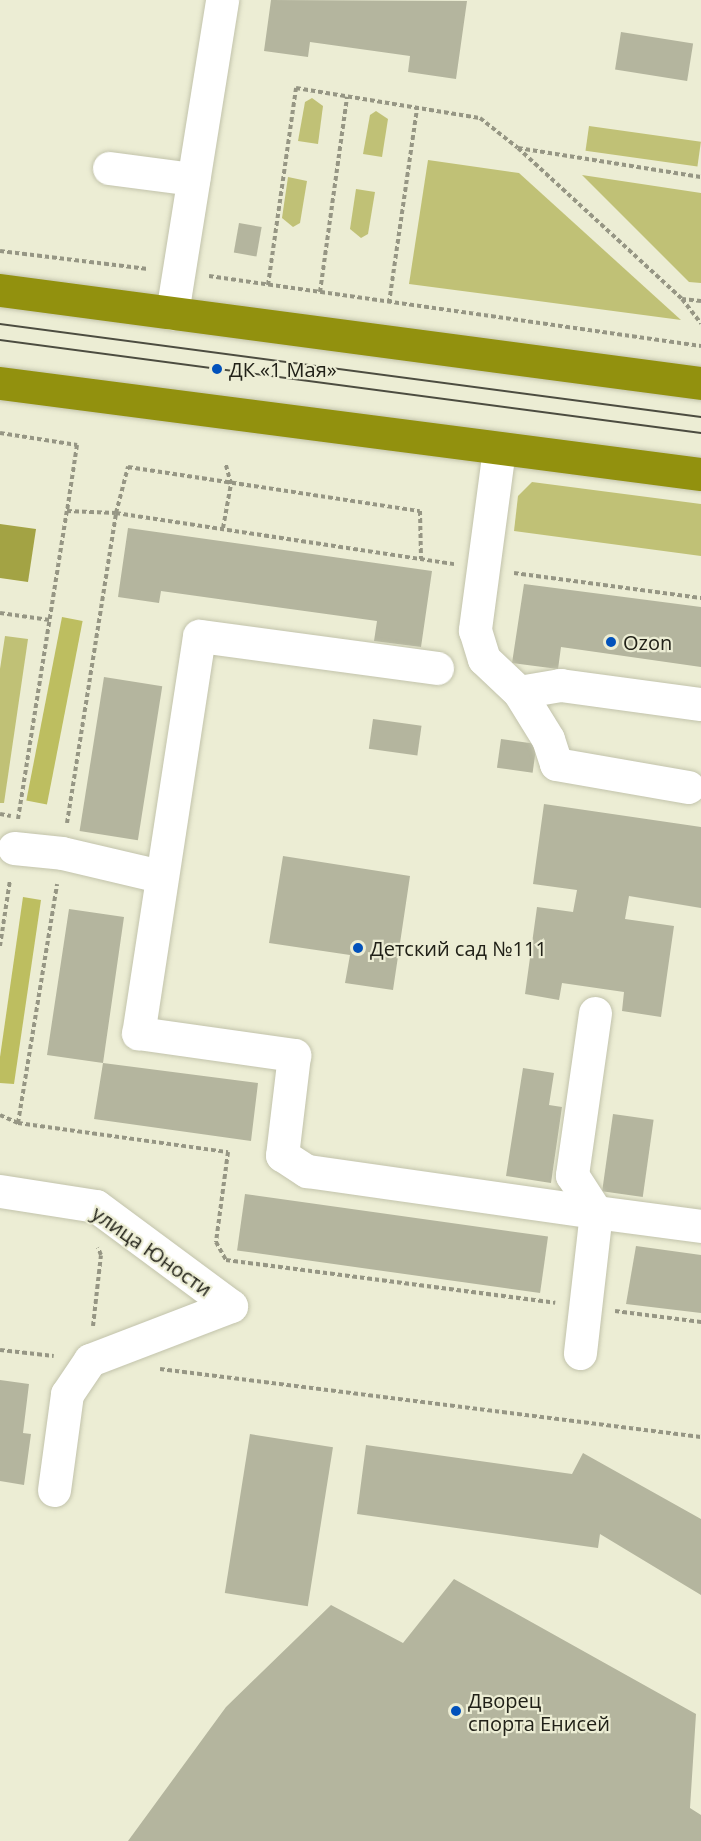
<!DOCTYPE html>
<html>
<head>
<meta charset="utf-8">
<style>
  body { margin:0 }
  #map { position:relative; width:701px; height:1841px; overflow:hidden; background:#ecedd4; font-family:"Open Sans",sans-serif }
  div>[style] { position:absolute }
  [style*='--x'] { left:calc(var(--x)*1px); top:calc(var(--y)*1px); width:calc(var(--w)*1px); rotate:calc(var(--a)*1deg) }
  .green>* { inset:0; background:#c0c176; transform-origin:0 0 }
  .forest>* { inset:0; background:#bdbe60; transform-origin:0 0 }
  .water>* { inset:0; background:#a3a344 }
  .building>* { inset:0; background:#b4b59e; transform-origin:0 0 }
  .path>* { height:4px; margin-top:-2px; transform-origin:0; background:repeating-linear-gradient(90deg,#969684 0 4.5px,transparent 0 7.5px) }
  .roads { filter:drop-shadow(0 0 2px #c2c3ab) drop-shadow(0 0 2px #c2c3ab) }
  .minor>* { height:33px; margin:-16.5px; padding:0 16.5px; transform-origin:16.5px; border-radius:16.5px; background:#fff }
  .highway>* { height:33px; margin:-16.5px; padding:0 16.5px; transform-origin:16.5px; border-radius:16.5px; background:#92910e }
  .tram>* { height:1.5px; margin:-0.75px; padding:0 0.75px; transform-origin:0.75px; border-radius:0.75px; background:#4c4c40 }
  .dots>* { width:16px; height:16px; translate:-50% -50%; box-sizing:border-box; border:3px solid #ecedd4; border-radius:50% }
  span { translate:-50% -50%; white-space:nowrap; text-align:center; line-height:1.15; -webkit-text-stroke:4.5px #ecedd4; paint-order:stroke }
  .poi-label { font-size:20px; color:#212118 }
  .left { translate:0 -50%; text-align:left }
  .street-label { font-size:20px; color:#212118 }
</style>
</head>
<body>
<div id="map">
  <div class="green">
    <div style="clip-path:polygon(312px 98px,323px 106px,318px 144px,298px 141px,305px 102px)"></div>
    <div style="clip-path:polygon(376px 111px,388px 119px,382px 157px,363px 154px,370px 115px)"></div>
    <div style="left:589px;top:126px;width:113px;height:25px;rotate:8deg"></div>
    <div style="clip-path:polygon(428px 160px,519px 173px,681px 320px,409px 284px)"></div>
    <div style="clip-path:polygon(582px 175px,701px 193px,701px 283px,689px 282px)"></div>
    <div style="clip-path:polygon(288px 177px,307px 181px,300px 223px,293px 227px,282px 218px)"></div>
    <div style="clip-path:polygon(356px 189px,375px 192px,368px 234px,361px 238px,350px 229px)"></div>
    <div style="clip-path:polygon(532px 482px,701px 504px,701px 556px,514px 531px,518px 496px)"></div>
    <div style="clip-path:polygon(5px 636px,28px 639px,4px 803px,0 803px,0 669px)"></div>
  </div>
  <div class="forest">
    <div style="left:62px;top:617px;width:21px;height:187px;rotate:11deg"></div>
    <div style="clip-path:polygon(23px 897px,41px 900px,14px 1084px,0 1083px,0 1057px)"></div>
  </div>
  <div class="water">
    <div style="clip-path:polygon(0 524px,36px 529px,28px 582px,0 578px)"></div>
  </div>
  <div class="building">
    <div style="clip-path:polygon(271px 0,467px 1px,456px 79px,408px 72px,410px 56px,310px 42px,308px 57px,264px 51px)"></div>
    <div style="left:621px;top:32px;width:73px;height:38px;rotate:9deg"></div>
    <div style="left:239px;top:223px;width:23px;height:30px;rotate:10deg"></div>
    <div style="clip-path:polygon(128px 528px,432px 571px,421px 647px,374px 641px,377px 621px,161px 591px,159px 603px,118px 597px)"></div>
    <div style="clip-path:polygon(524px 584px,701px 607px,701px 667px,561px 647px,558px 669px,512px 663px)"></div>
    <div style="left:104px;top:677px;width:59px;height:156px;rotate:9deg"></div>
    <div style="left:373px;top:719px;width:49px;height:30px;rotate:8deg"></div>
    <div style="left:501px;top:739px;width:36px;height:29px;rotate:8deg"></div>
    <div style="clip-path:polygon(544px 804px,701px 827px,701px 908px,629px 896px,625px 919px,674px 926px,661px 1017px,622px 1011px,624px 992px,562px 983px,559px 1000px,525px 994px,537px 907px,573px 912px,577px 890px,533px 884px)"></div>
    <div style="clip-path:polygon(283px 856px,410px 876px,393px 990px,345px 983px,350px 955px,269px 943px)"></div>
    <div style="clip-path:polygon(69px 909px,124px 917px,103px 1063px,258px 1083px,251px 1141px,94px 1119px,103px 1063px,47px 1055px)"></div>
    <div style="clip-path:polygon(523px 1068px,554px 1073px,549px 1105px,562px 1107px,551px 1183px,506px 1176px)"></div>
    <div style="left:613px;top:1114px;width:41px;height:78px;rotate:8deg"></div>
    <div style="left:245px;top:1194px;width:306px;height:57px;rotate:8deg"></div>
    <div style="clip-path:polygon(636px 1246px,701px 1255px,701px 1313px,626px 1304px)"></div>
    <div style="clip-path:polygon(0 1380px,29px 1384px,23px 1433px,31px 1434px,24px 1485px,0 1481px)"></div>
    <div style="left:250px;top:1434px;width:84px;height:161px;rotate:9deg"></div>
    <div style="clip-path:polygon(366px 1445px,572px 1474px,583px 1453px,701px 1519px,701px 1595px,600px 1534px,598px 1548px,357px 1514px)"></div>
    <div style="clip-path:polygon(454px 1579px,696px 1714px,690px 1808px,701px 1815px,701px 1841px,128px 1841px,226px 1707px,331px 1605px,403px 1643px)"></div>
  </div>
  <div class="path">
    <div style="--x:518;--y:148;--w:185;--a:9"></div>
    <div style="--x:0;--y:251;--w:149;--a:6.9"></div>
    <div style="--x:209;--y:276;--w:497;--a:8.1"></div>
    <div style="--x:268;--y:285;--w:199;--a:-81.9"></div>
    <div style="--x:296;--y:88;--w:186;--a:9.3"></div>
    <div style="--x:480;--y:118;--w:48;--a:38.3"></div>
    <div style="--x:518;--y:148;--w:223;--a:42.6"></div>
    <div style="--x:320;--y:292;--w:197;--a:-82.1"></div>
    <div style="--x:701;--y:301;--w:19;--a:-174"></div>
    <div style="--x:682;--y:299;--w:31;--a:52"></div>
    <div style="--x:389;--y:303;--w:197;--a:-81.8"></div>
    <div style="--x:0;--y:433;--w:78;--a:8.9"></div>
    <div style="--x:77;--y:445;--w:67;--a:98.6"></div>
    <div style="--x:67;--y:511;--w:49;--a:2.3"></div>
    <div style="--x:116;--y:513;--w:342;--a:8.6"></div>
    <div style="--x:223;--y:528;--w:45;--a:-79.7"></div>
    <div style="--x:231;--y:484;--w:20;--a:-105"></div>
    <div style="--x:514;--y:573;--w:189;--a:7.6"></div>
    <div style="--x:0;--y:613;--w:50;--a:8"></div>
    <div style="--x:0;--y:814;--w:11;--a:10"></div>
    <div style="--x:18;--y:819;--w:312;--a:-81"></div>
    <div style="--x:67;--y:823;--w:314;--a:-81"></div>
    <div style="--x:116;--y:513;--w:48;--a:-75.4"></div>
    <div style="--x:128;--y:467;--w:295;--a:8.6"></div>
    <div style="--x:420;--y:511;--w:48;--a:88.8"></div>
    <div style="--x:0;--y:946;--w:67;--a:-81.4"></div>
    <div style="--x:0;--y:1115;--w:20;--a:24"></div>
    <div style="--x:18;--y:1123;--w:212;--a:7.9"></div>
    <div style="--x:228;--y:1152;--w:91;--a:97.6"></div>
    <div style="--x:216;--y:1242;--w:21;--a:61"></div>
    <div style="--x:226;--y:1260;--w:332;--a:7.4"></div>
    <div style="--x:18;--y:1123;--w:242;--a:-80.7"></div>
    <div style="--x:615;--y:1311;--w:87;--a:7.3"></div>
    <div style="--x:93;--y:1326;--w:71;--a:-83.6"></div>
    <div style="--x:101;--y:1255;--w:8;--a:-113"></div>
    <div style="--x:0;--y:1350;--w:54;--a:6.3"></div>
    <div style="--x:160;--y:1369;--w:545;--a:7.16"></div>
  </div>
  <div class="roads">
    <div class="minor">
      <div style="--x:109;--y:168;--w:85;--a:7.5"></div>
      <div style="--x:172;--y:313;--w:317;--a:-80.9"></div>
      <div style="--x:499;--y:449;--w:183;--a:97.6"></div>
      <div style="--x:475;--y:630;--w:30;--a:73"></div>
      <div style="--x:484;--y:659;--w:48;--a:43.3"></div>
      <div style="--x:519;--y:692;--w:42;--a:-9.7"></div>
      <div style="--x:560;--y:685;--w:142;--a:7.7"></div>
      <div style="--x:437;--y:668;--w:240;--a:-172.3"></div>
      <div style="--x:199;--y:636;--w:402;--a:98.7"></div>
      <div style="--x:138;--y:1033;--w:158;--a:8"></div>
      <div style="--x:294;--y:1055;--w:101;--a:96.8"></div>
      <div style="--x:282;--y:1155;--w:30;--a:33"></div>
      <div style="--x:307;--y:1171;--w:292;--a:8.1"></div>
      <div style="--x:596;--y:1212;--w:142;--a:96.5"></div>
      <div style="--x:519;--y:692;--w:55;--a:58.3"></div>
      <div style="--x:548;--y:739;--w:26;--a:72"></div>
      <div style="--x:556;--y:764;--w:134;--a:9.9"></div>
      <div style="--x:14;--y:848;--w:48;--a:5.9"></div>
      <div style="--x:62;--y:853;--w:101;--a:13.2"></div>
      <div style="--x:595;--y:1013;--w:164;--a:98.1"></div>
      <div style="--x:572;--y:1175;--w:44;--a:57"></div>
      <div style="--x:596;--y:1212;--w:106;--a:7.6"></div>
      <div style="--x:0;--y:1191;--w:97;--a:8.9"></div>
      <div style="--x:96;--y:1206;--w:168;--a:36.5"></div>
      <div style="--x:54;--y:1490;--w:97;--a:-82.3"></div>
      <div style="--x:67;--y:1394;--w:41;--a:-55.9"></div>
      <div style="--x:90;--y:1360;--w:151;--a:-21"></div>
    </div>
    <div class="highway">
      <div style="--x:0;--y:290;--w:707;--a:7.56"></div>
      <div style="--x:0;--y:383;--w:707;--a:7.4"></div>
    </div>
  </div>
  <div class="tram">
    <div style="--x:0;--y:324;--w:707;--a:7.56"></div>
    <div style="--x:0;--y:340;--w:707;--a:7.56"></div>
  </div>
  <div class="dots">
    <div style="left:217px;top:369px;background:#0151bb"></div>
    <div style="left:611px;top:642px;background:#0151bb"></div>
    <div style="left:358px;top:948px;background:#0151bb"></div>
    <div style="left:456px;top:1711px;background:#0151bb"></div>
  </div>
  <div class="poi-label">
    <span class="left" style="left:229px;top:369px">ДК «1 Мая»</span>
    <span class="left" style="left:623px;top:642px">Ozon</span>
    <span class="left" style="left:370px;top:948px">Детский сад №111</span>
    <span class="left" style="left:468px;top:1712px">Дворец<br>спорта Енисей</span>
  </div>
  <div class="street-label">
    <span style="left:152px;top:1251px;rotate:35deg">улица Юности</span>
  </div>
</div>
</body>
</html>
